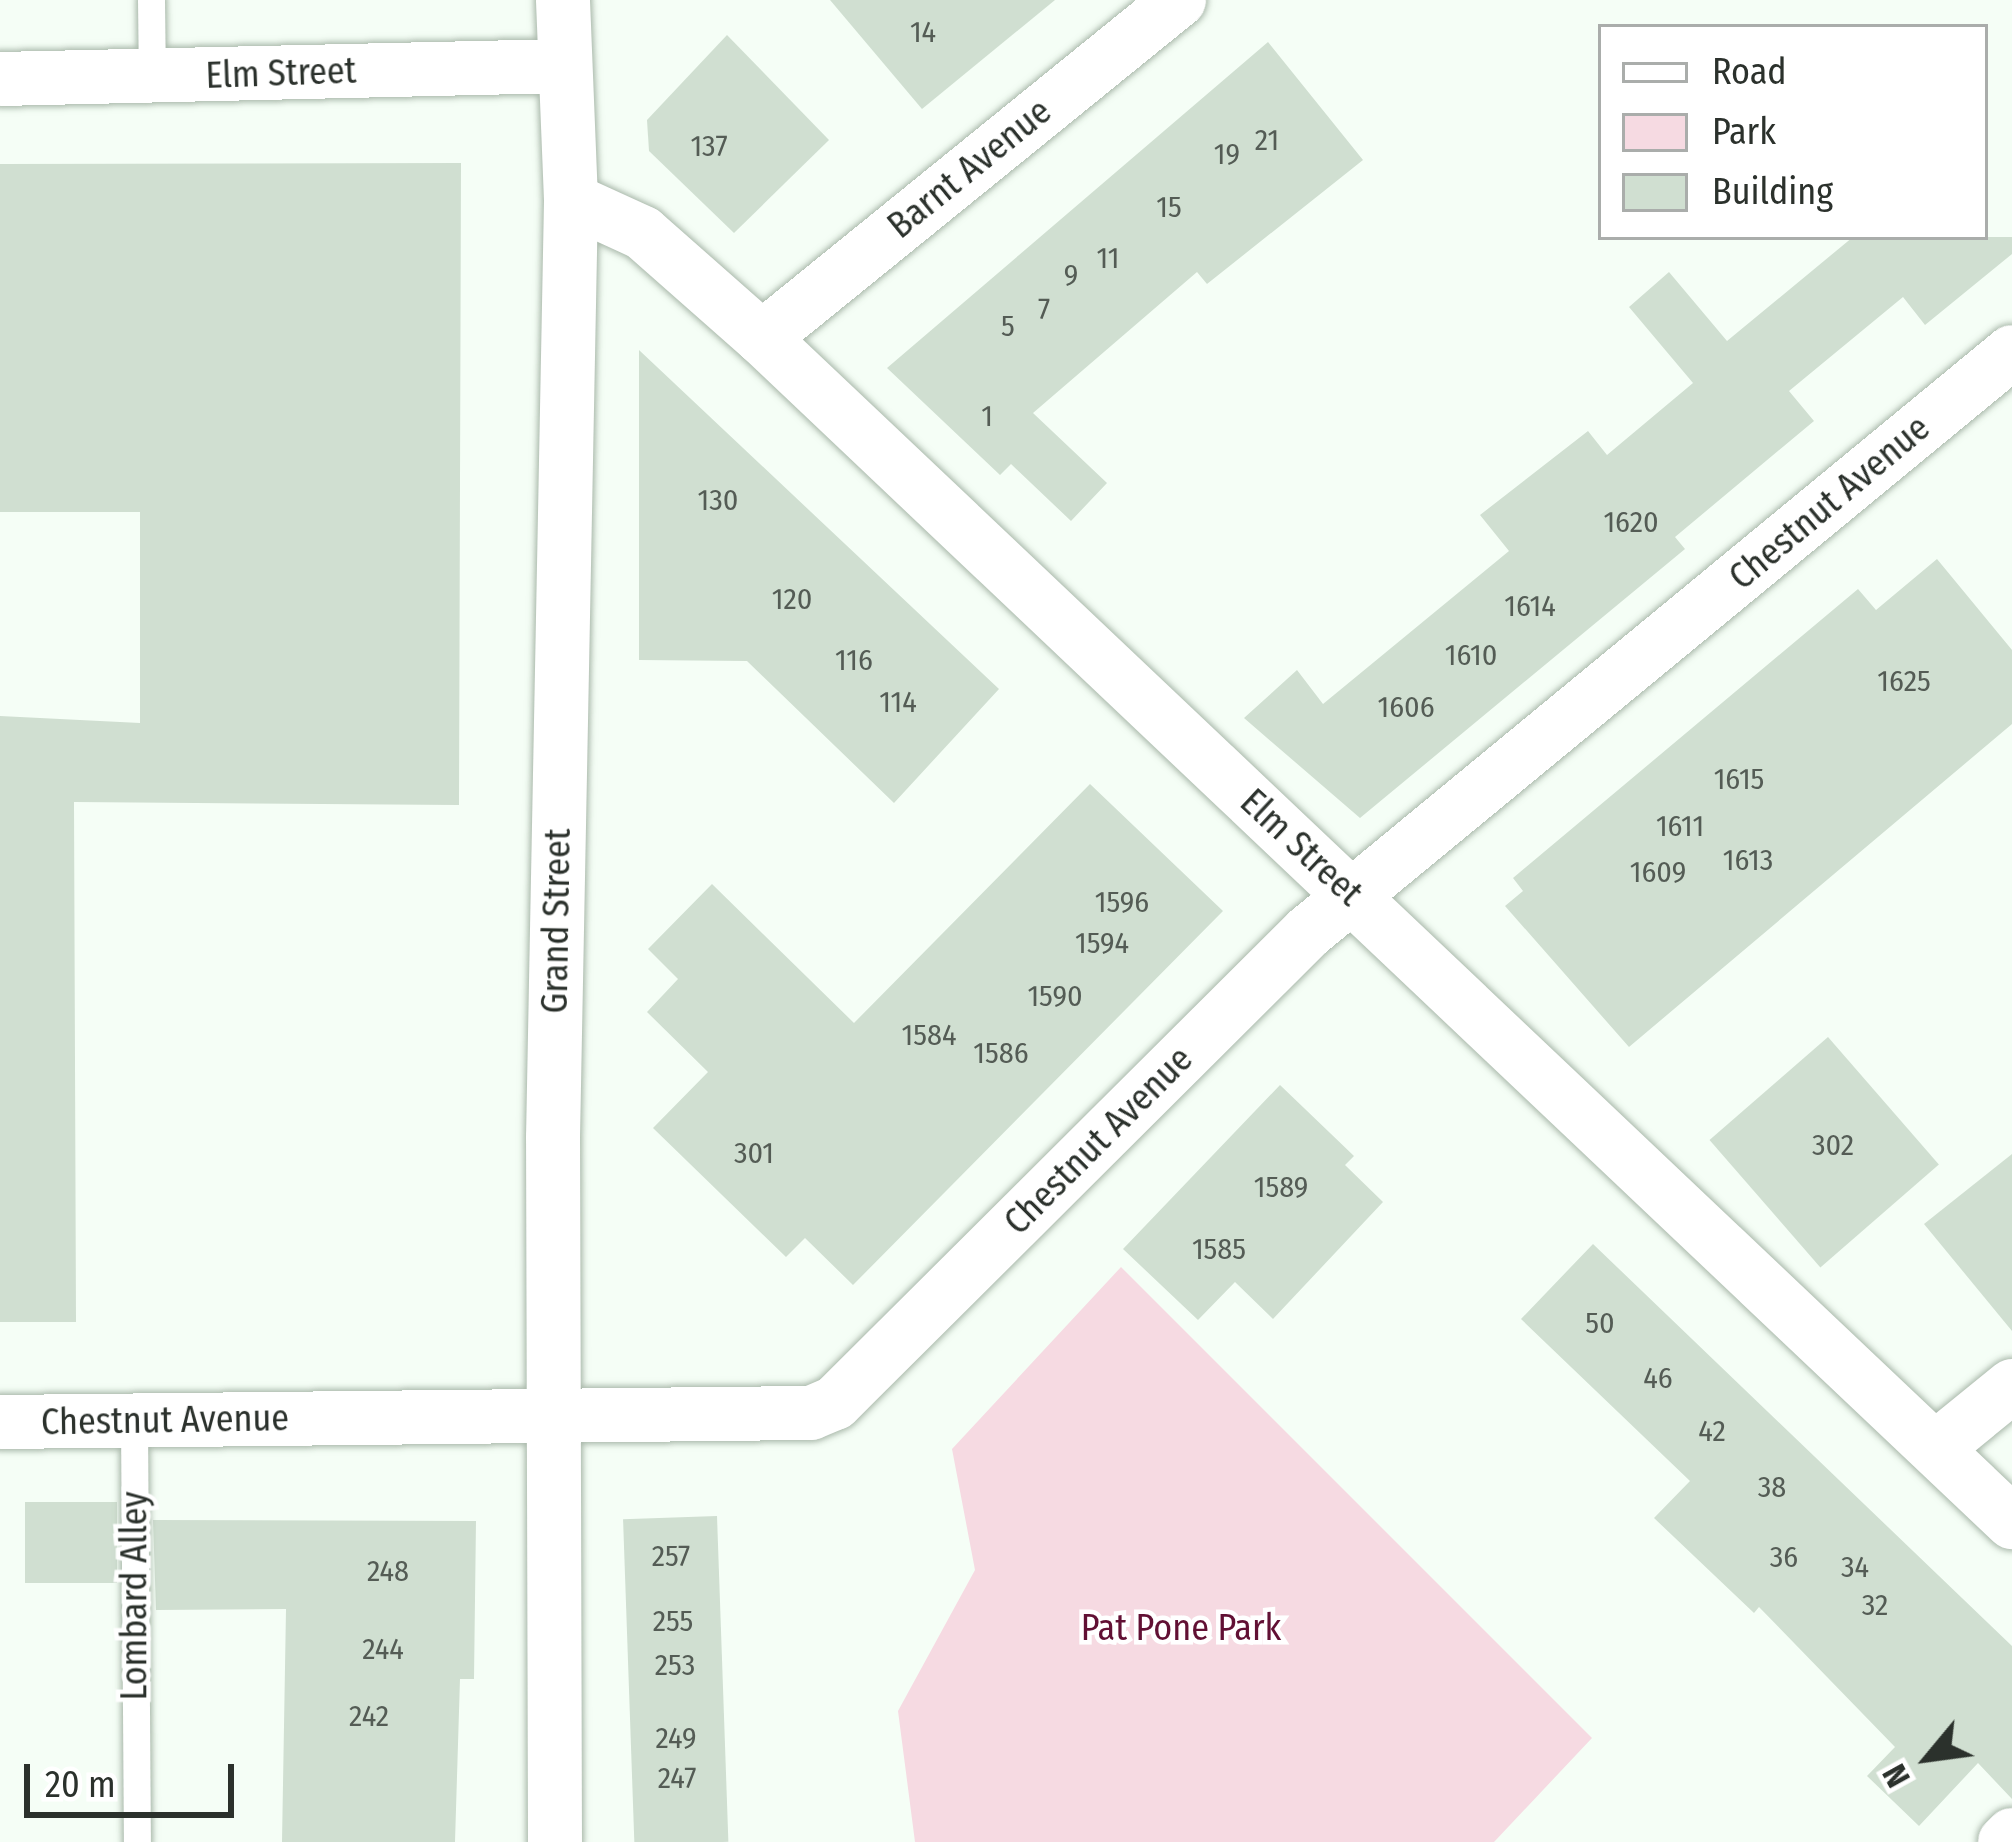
<!DOCTYPE html>
<html>
<head>
<meta charset="utf-8">
<style>
  body { margin:0 }
  #map { position:relative; width:2012px; height:1842px; overflow:hidden; background:#f5fef6; font-family:"Fira Sans Condensed",sans-serif }
  div>[style] { position:absolute }
  [style*='--x'] { left:calc(var(--x)*1px); top:calc(var(--y)*1px); width:calc(var(--w)*1px); rotate:calc(var(--a)*1deg) }
  .green>* { inset:0; background:#f6dae2 }
  .building>* { inset:0; background:#d0dfd1; transform-origin:0 0 }
  .roads { filter:drop-shadow(0 0 3px #aab9ab) drop-shadow(0 0 3px #aab9ab) }
  .lane>* { height:27px; margin:-13.5px; padding:0 13.5px; transform-origin:13.5px; border-radius:13.5px; background:#fff }
  .street>* { height:54px; margin:-27px; padding:0 27px; transform-origin:27px; border-radius:27px; background:#fff }
  span { translate:-50% -50%; white-space:nowrap; text-align:center; line-height:1.15; -webkit-text-stroke:9px #fff; paint-order:stroke }
  .number-label { font-size:30px; color:#545c55 }
  .number-label span { -webkit-text-stroke-width:0 }
  .street-label { font-size:36px; color:#2b312c }
  .park-label { font-size:36px; color:#611034 }
  .legend { position:absolute; left:1598px; top:24px; width:390px; height:216px; box-sizing:border-box; background:#fff; border:3px solid #aaadab; margin:0; padding:15px 21px; list-style:none; font-size:36px; color:#2b312c }
  .legend li { display:flex; align-items:center; gap:24px; height:60px }
  .legend b { width:60px; border:3px solid #aaadab }
  .north { position:absolute; left:1868px; top:1698px; width:120px; height:120px; -webkit-text-stroke:9px #fff; paint-order:stroke; rotate:241deg; font-size:33px; font-weight:700; line-height:48px; text-align:center; color:#2b312c }
  .north::after { content:''; display:block; margin:auto; width:42px; height:54px; background:#2b312c; clip-path:polygon(50% 0,100% 100%,50% 72%,0 100%) }
  .scale { position:absolute; left:24px; top:1764px; width:210px; height:54px; box-sizing:border-box; border:6px solid #2b312c; border-top:0; padding-left:15px; font-size:36px; line-height:42px; white-space:nowrap; color:#2b312c; -webkit-text-stroke:9px #fff; paint-order:stroke }
</style>
</head>
<body>
<div id="map">
  <div class="green">
    <div style="clip-path:polygon(1121px 1267px,1592px 1738px,1494px 1842px,915px 1842px,898px 1711px,975px 1570px,952px 1449px)"></div>
  </div>
  <div class="building">
    <div style="clip-path:polygon(830px 0,1055px 0,922px 109px)"></div>
    <div style="clip-path:polygon(727px 35px,829px 140px,734px 233px,649px 151px,647px 120px)"></div>
    <div style="clip-path:polygon(1268px 42px,1363px 160px,1207px 284px,1197px 272px,1033px 413px,1107px 483px,1071px 521px,1011px 464px,1000px 475px,887px 368px)"></div>
    <div style="clip-path:polygon(461px 163px,459px 805px,74px 802px,76px 1322px,0 1322px,0 716px,140px 723px,140px 512px,0 512px,0 164px)"></div>
    <div style="clip-path:polygon(1853px 237px,2012px 237px,2012px 254px,1925px 325px,1903px 297px,1789px 391px,1814px 421px,1675px 537px,1685px 549px,1360px 818px,1244px 718px,1297px 670px,1323px 704px,1509px 551px,1480px 515px,1588px 431px,1607px 455px,1693px 383px,1629px 307px,1669px 272px,1727px 341px)"></div>
    <div style="clip-path:polygon(639px 350px,999px 689px,894px 803px,747px 661px,639px 660px)"></div>
    <div style="clip-path:polygon(1937px 559px,2012px 650px,2012px 724px,1629px 1047px,1505px 906px,1523px 891px,1513px 878px,1858px 589px,1876px 610px)"></div>
    <div style="clip-path:polygon(1090px 784px,1223px 911px,853px 1285px,805px 1238px,786px 1257px,653px 1128px,708px 1072px,647px 1012px,678px 979px,648px 949px,712px 884px,854px 1023px)"></div>
    <div style="left:1828px;top:1037px;width:169px;height:157px;rotate:49deg"></div>
    <div style="clip-path:polygon(1280px 1085px,1354px 1156px,1345px 1165px,1383px 1202px,1273px 1319px,1235px 1282px,1198px 1320px,1123px 1249px)"></div>
    <div style="clip-path:polygon(2012px 1154px,2012px 1331px,1924px 1224px)"></div>
    <div style="clip-path:polygon(1593px 1244px,2012px 1646px,2012px 1799px,1978px 1763px,1919px 1826px,1867px 1776px,1895px 1747px,1759px 1607px,1754px 1613px,1654px 1518px,1690px 1481px,1521px 1319px)"></div>
    <div style="left:25px;top:1502px;width:92px;height:81px"></div>
    <div style="left:717px;top:1516px;width:326px;height:94px;rotate:88deg"></div>
    <div style="clip-path:polygon(153px 1520px,476px 1521px,474px 1679px,460px 1679px,455px 1842px,282px 1842px,286px 1609px,156px 1610px)"></div>
  </div>
  <div class="roads">
    <div class="lane">
      <div style="--x:151;--y:0;--w:77;--a:89.3"></div>
      <div style="--x:134;--y:1422;--w:420;--a:89.6"></div>
    </div>
    <div class="street">
      <div style="--x:0;--y:79;--w:563;--a:-1.32"></div>
      <div style="--x:571;--y:200;--w:79;--a:24.6"></div>
      <div style="--x:643;--y:233;--w:159;--a:41.4"></div>
      <div style="--x:762;--y:338;--w:1722;--a:43.45"></div>
      <div style="--x:762;--y:338;--w:537;--a:-39.03"></div>
      <div style="--x:0;--y:1422;--w:811;--a:-0.64"></div>
      <div style="--x:811;--y:1413;--w:26;--a:-23"></div>
      <div style="--x:835;--y:1403;--w:668;--a:-44.88"></div>
      <div style="--x:1308;--y:932;--w:912;--a:-39.48"></div>
      <div style="--x:1936;--y:1448;--w:98;--a:-39.2"></div>
      <div style="--x:555;--y:1842;--w:704;--a:-90.16"></div>
      <div style="--x:553;--y:1138;--w:938;--a:-88.9"></div>
      <div style="--x:571;--y:200;--w:200;--a:-92.3"></div>
      <div style="--x:2005;--y:1842;--w:10;--a:-45"></div>
    </div>
  </div>
  <div class="number-label">
    <span style="left:923px;top:32px">14</span>
    <span style="left:1267px;top:140px">21</span>
    <span style="left:709px;top:146px">137</span>
    <span style="left:1227px;top:154px">19</span>
    <span style="left:1169px;top:207px">15</span>
    <span style="left:1108px;top:258px">11</span>
    <span style="left:1071px;top:275px">9</span>
    <span style="left:1044px;top:309px">7</span>
    <span style="left:1008px;top:326px">5</span>
    <span style="left:987px;top:416px">1</span>
    <span style="left:718px;top:500px">130</span>
    <span style="left:1631px;top:522px">1620</span>
    <span style="left:792px;top:599px">120</span>
    <span style="left:1530px;top:606px">1614</span>
    <span style="left:1471px;top:655px">1610</span>
    <span style="left:854px;top:660px">116</span>
    <span style="left:1904px;top:681px">1625</span>
    <span style="left:898px;top:702px">114</span>
    <span style="left:1406px;top:707px">1606</span>
    <span style="left:1739px;top:779px">1615</span>
    <span style="left:1680px;top:826px">1611</span>
    <span style="left:1748px;top:860px">1613</span>
    <span style="left:1658px;top:872px">1609</span>
    <span style="left:1122px;top:902px">1596</span>
    <span style="left:1102px;top:943px">1594</span>
    <span style="left:1055px;top:996px">1590</span>
    <span style="left:929px;top:1035px">1584</span>
    <span style="left:1001px;top:1053px">1586</span>
    <span style="left:1833px;top:1145px">302</span>
    <span style="left:754px;top:1153px">301</span>
    <span style="left:1281px;top:1187px">1589</span>
    <span style="left:1219px;top:1249px">1585</span>
    <span style="left:1600px;top:1323px">50</span>
    <span style="left:1658px;top:1378px">46</span>
    <span style="left:1712px;top:1431px">42</span>
    <span style="left:1772px;top:1487px">38</span>
    <span style="left:671px;top:1556px">257</span>
    <span style="left:1784px;top:1557px">36</span>
    <span style="left:1855px;top:1567px">34</span>
    <span style="left:388px;top:1571px">248</span>
    <span style="left:1875px;top:1605px">32</span>
    <span style="left:673px;top:1621px">255</span>
    <span style="left:383px;top:1649px">244</span>
    <span style="left:675px;top:1665px">253</span>
    <span style="left:369px;top:1716px">242</span>
    <span style="left:676px;top:1738px">249</span>
    <span style="left:677px;top:1778px">247</span>
  </div>
  <div class="street-label">
    <span style="left:281px;top:74px;rotate:-2deg">Elm Street</span>
    <span style="left:970px;top:169px;rotate:-39deg">Barnt Avenue</span>
    <span style="left:1830px;top:503px;rotate:-40deg">Chestnut Avenue</span>
    <span style="left:1301px;top:848px;rotate:43deg">Elm Street</span>
    <span style="left:557px;top:921px;rotate:-89deg">Grand Street</span>
    <span style="left:1099px;top:1141px;rotate:-45deg">Chestnut Avenue</span>
    <span style="left:165px;top:1421px;rotate:-1deg">Chestnut Avenue</span>
    <span style="left:135px;top:1596px;rotate:-90deg">Lombard Alley</span>
  </div>
  <div class="park-label">
    <span style="left:1181px;top:1629px">Pat Pone Park</span>
  </div>
  <ul class="legend">
  <li><b style="height:15px;background:#fff"></b>Road</li>
  <li><b style="height:33px;background:#f6dae2"></b>Park</li>
  <li><b style="height:33px;background:#d0dfd1"></b>Building</li>
  </ul>
  <div class="north">N</div>
  <div class="scale">20 m</div>
</div>
</body>
</html>
